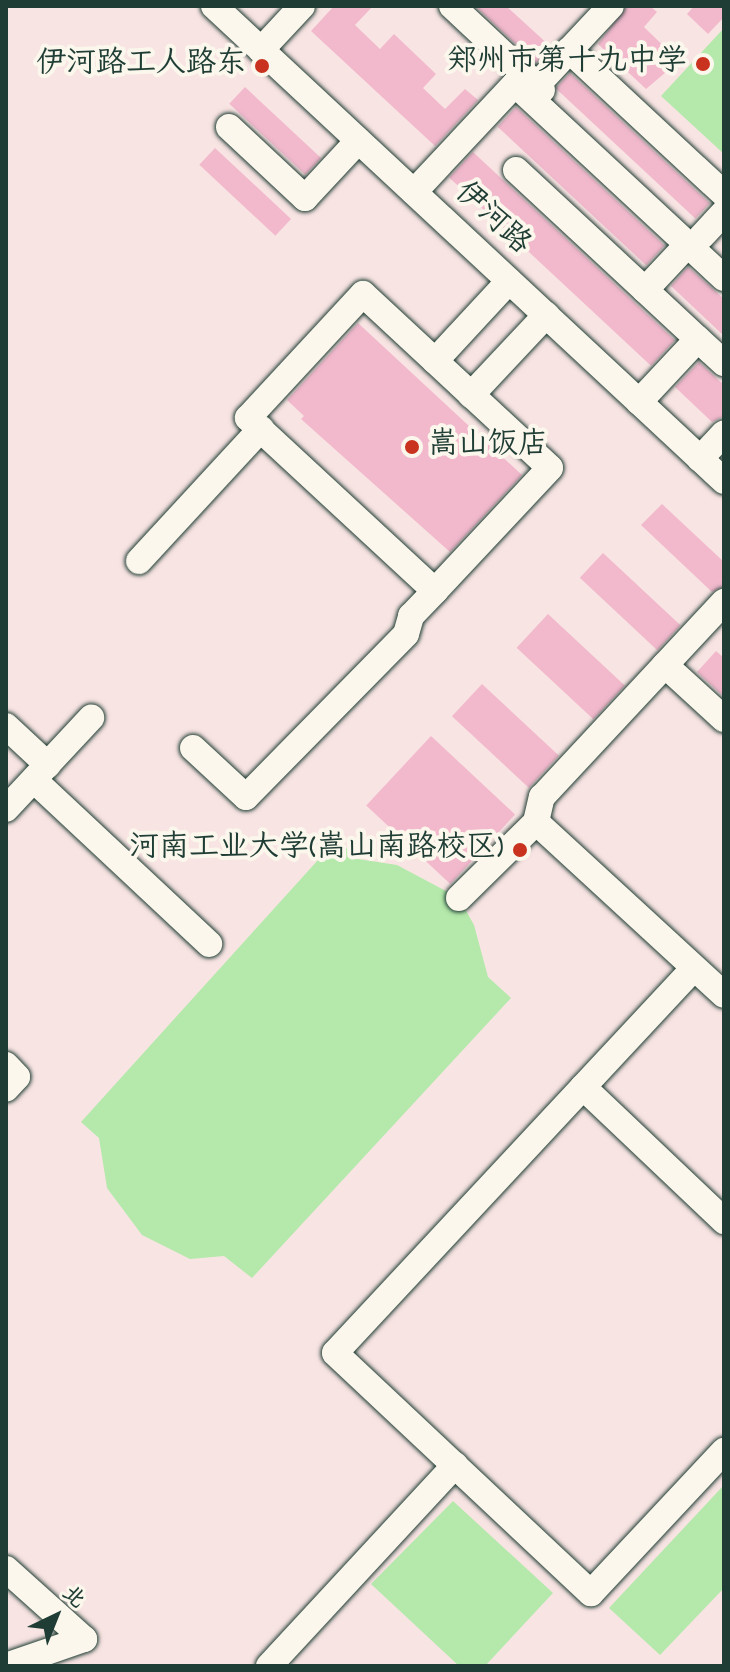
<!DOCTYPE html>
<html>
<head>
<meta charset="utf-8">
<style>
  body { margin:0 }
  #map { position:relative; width:730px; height:1672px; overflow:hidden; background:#f8e4e3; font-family:Dekko,"LXGW WenKai TC",sans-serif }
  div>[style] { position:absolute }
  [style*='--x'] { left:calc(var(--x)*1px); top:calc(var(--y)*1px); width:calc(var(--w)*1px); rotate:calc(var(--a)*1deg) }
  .green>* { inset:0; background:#b4e9ab }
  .building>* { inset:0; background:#f2b9cd; transform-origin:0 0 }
  .roads { filter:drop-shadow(0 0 2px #1f3d34) drop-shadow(0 0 2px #1f3d34) }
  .minor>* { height:26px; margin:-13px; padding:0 13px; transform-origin:13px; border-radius:13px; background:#fbf7ec }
  .dots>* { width:22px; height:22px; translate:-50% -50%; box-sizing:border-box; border:4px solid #fbf7ec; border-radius:50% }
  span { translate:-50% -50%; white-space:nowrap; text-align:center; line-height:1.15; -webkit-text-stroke:8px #fbf7ec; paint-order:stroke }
  .poi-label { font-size:30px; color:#1f3d34 }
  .right { translate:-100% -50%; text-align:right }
  .left { translate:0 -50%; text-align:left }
  .street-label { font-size:30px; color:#1f3d34 }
  .frame { position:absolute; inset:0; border:8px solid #1f3d34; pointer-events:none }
  .north { position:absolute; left:16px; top:1576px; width:80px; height:80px; -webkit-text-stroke:6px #fbf7ec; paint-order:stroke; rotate:43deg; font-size:22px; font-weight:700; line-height:32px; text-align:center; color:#1f3d34 }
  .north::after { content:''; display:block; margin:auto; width:28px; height:36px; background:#1f3d34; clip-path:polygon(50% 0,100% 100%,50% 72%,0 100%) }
</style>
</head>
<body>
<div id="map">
  <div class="green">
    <div style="clip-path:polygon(724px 28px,724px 154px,661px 96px)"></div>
    <div style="clip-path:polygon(337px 839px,358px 859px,397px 865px,459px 898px,474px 925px,488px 977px,511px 998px,252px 1278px,224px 1256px,190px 1259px,142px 1235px,107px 1188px,99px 1138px,81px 1122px)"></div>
    <div style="clip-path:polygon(724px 1485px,724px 1588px,660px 1655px,609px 1608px)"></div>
    <div style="clip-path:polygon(453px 1501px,553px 1593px,485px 1666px,459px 1666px,371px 1584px)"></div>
  </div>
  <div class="building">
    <div style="clip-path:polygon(334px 6px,373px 6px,355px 25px,380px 49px,394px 34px,436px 74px,423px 88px,445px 109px,465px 89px,478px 100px,435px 146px,311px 31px)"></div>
    <div style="clip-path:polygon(475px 6px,506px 6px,551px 47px,536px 63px)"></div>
    <div style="clip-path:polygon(627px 6px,650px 6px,657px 12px,644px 27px,679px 61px,646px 89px,598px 44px)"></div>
    <div style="clip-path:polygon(694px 6px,724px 6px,724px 17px,708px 34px,687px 14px)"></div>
    <div style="left:570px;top:73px;width:191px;height:21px;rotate:43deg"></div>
    <div style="left:245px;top:87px;width:104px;height:23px;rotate:43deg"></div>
    <div style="left:516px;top:107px;width:203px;height:27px;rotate:43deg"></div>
    <div style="left:215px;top:148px;width:104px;height:23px;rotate:43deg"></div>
    <div style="left:473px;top:152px;width:276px;height:35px;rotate:43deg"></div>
    <div style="clip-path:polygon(688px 267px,724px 299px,724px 336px,671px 286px)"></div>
    <div style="clip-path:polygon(358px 323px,522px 475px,450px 552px,301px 419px,304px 416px,287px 400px)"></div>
    <div style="clip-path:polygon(699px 362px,724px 385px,724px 416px,712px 422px,675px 387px)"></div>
    <div style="clip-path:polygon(662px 504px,724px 562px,724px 586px,712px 592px,641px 525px)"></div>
    <div style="left:603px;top:553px;width:106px;height:34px;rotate:43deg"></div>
    <div style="left:548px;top:614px;width:105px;height:46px;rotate:43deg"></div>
    <div style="clip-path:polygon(716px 651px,724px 658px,724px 697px,697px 672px)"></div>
    <div style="left:482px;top:684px;width:105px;height:44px;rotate:43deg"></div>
    <div style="left:431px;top:736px;width:115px;height:95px;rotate:43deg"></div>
  </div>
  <div class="roads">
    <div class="minor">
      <div style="--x:214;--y:6;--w:697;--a:42.96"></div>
      <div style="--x:452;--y:6;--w:123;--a:43"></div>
      <div style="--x:261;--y:50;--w:60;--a:-47"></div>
      <div style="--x:569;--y:50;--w:212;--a:42.9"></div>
      <div style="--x:537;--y:85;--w:108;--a:-46.9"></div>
      <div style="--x:229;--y:127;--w:104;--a:43.1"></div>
      <div style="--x:305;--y:198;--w:78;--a:-47.1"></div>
      <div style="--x:516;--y:170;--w:284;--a:42.9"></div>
      <div style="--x:414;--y:192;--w:148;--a:-46.9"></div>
      <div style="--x:515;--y:84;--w:285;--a:42.9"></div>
      <div style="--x:701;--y:237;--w:34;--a:-47"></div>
      <div style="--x:645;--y:290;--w:63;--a:-46.9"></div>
      <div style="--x:363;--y:294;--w:255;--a:42.9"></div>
      <div style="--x:550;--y:468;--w:168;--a:133.1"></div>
      <div style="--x:435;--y:591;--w:255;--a:-137.2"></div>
      <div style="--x:248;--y:418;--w:169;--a:-47.2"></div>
      <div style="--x:435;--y:361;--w:109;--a:-47.2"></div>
      <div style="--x:471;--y:395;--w:110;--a:-46.8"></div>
      <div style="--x:639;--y:402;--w:86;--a:-46.9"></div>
      <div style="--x:700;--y:459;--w:35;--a:-47"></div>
      <div style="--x:139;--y:561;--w:180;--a:-47.3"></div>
      <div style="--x:665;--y:665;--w:80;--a:42.5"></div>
      <div style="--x:6;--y:726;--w:57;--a:42.9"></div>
      <div style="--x:193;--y:748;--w:72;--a:42.8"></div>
      <div style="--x:246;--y:797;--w:228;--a:-45.5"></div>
      <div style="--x:406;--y:634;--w:19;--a:-74"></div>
      <div style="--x:411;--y:616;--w:35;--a:-46"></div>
      <div style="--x:34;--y:780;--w:240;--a:43.1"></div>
      <div style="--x:6;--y:809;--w:125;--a:-47"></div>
      <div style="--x:536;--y:822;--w:255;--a:42.6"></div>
      <div style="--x:459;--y:898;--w:108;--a:-44.6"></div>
      <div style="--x:536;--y:822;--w:26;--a:-77"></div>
      <div style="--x:542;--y:797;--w:267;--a:-47"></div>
      <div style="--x:694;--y:968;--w:526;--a:133"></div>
      <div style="--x:335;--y:1353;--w:351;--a:43.2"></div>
      <div style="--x:591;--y:1593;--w:195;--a:-46.9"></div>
      <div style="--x:6;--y:1065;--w:16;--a:47"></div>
      <div style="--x:17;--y:1077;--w:16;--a:133"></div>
      <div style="--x:583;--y:1087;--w:195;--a:43.5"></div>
      <div style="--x:6;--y:1569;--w:105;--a:41.9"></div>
      <div style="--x:84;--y:1639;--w:83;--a:160.9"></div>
      <div style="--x:269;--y:1666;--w:274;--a:-47.2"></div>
    </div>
  </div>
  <div class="dots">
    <div style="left:703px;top:64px;background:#c8321e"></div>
    <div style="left:262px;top:66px;background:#c8321e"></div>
    <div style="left:412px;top:447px;background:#c8321e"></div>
    <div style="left:520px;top:850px;background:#c8321e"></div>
  </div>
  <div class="poi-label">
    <span class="right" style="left:687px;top:64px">郑州市第十九中学</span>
    <span class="right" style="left:246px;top:66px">伊河路工人路东</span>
    <span class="left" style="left:428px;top:447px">嵩山饭店</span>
    <span class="right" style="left:504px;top:850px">河南工业大学(嵩山南路校区)</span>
  </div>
  <div class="street-label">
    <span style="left:491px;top:220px;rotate:43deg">伊河路</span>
  </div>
  <div class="frame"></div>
  <div class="north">北</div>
</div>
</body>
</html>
